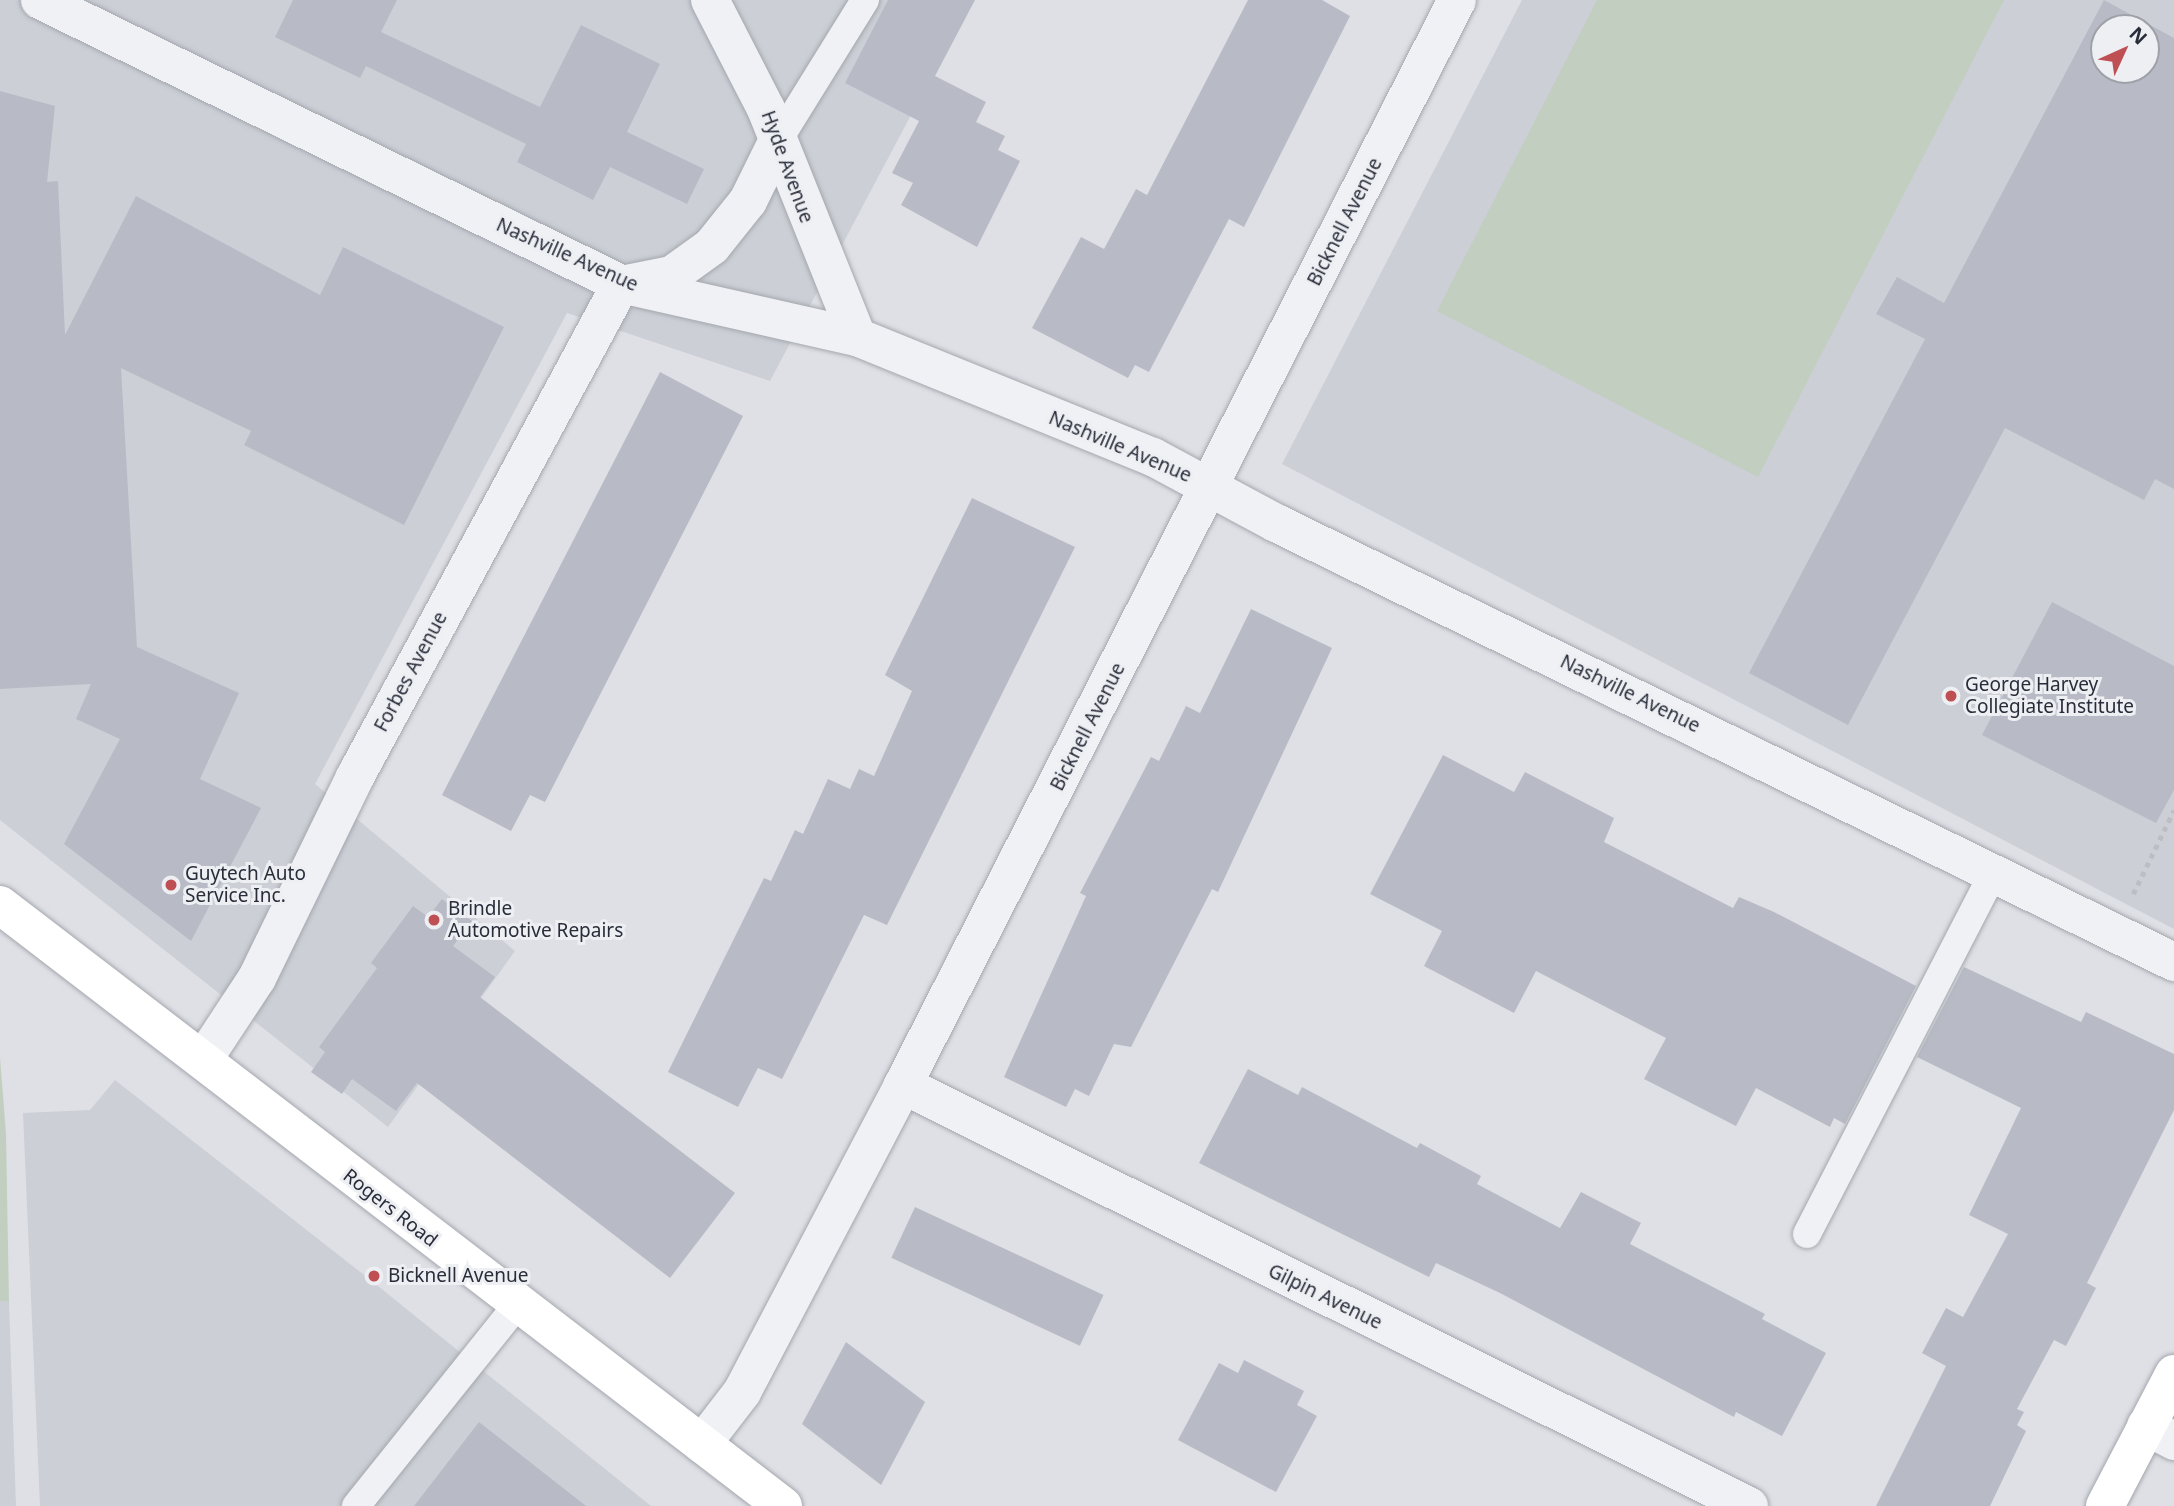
<!DOCTYPE html>
<html>
<head>
<meta charset="utf-8">
<style>
  body { margin:0 }
  #map { position:relative; width:2174px; height:1506px; overflow:hidden; background:#dee0e5; font-family:"Noto Sans",sans-serif }
  div>[style] { position:absolute }
  [style*='--x'] { left:calc(var(--x)*1px); top:calc(var(--y)*1px); width:calc(var(--w)*1px); rotate:calc(var(--a)*1deg) }
  .built>* { inset:0; background:#cccfd6 }
  .green>* { inset:0; background:#c2cec0 }
  .building>* { inset:0; background:#b8bbc5; transform-origin:0 0 }
  .path>* { height:4.5px; margin-top:-2.25px; transform-origin:0; background:repeating-linear-gradient(90deg,#bcbec4 0 5px,transparent 0 10px) }
  .roads { filter:drop-shadow(0 0 2px #a4a7ae) drop-shadow(0 0 2px #a4a7ae) }
  .lane>* { height:28px; margin:-14px; padding:0 14px; transform-origin:14px; border-radius:14px; background:#f0f1f4 }
  .street>* { height:38px; margin:-19px; padding:0 19px; transform-origin:19px; border-radius:19px; background:#f0f1f4 }
  .secondary>* { height:38px; margin:-19px; padding:0 19px; transform-origin:19px; border-radius:19px; background:#fff }
  .dots>* { width:19px; height:19px; translate:-50% -50%; box-sizing:border-box; border:4px solid #edeff3; border-radius:50% }
  span { translate:-50% -50%; white-space:nowrap; text-align:center; line-height:1.15; -webkit-text-stroke:6px #edeff3; paint-order:stroke }
  .street-label { font-size:19px; color:#292d3a }
  .poi-label { font-size:19px; color:#292d3a }
  .left { translate:0 -50%; text-align:left }
  .north { position:absolute; left:2090px; top:14px; width:70px; height:70px; box-sizing:border-box; background:#edeff3; border:2px solid #9fa1a9; border-radius:50%; rotate:45deg; font-size:19px; font-weight:700; line-height:28px; text-align:center; color:#292d3a }
  .north::after { content:''; display:block; margin:auto; width:24px; height:32px; background:#be4f52; clip-path:polygon(50% 0,100% 100%,50% 72%,0 100%) }
</style>
</head>
<body>
<div id="map">
  <div class="built">
    <div style="clip-path:polygon(0 0,972px 0,770px 381px,567px 313px,315px 784px,515px 951px,388px 1127px,0 820px)"></div>
    <div style="clip-path:polygon(evenodd,1522px 0,2174px 0,2174px 929px,1282px 464px,1522px 0,2104px 28px,2146px 28px,2146px 70px,2104px 70px,2104px 28px)"></div>
    <div style="clip-path:polygon(115px 1080px,373px 1282px,651px 1506px,40px 1506px,23px 1113px,90px 1110px)"></div>
    <div style="clip-path:polygon(0 1301px,9px 1302px,16px 1506px,0 1506px)"></div>
  </div>
  <div class="green">
    <div style="clip-path:polygon(1597px 0,2004px 0,1758px 477px,1437px 311px)"></div>
    <div style="clip-path:polygon(0 1057px,6px 1134px,9px 1302px,0 1301px)"></div>
  </div>
  <div class="building">
    <div style="clip-path:polygon(293px 0,397px 0,381px 32px,540px 107px,581px 25px,660px 64px,627px 132px,704px 169px,687px 204px,610px 167px,593px 200px,517px 162px,526px 144px,366px 66px,360px 78px,275px 37px)"></div>
    <div style="clip-path:polygon(888px 0,975px 0,935px 76px,986px 102px,976px 122px,1005px 136px,998px 150px,1020px 161px,977px 247px,901px 205px,913px 183px,892px 173px,919px 121px,845px 83px)"></div>
    <div style="clip-path:polygon(1248px 0,1322px 0,1350px 16px,1244px 227px,1229px 219px,1149px 372px,1135px 365px,1128px 378px,1032px 328px,1081px 237px,1104px 249px,1136px 189px,1147px 195px)"></div>
    <div style="clip-path:polygon(evenodd,2104px 0,2174px 38px,2174px 489px,2155px 479px,2144px 500px,2005px 428px,1848px 725px,1749px 673px,1925px 339px,1876px 314px,1897px 277px,1944px 303px,2104px 0,2104px 28px,2146px 28px,2146px 70px,2104px 70px,2104px 28px)"></div>
    <div style="clip-path:polygon(0 91px,55px 106px,47px 182px,58px 181px,65px 335px,136px 196px,320px 295px,343px 247px,504px 327px,404px 525px,244px 445px,251px 431px,121px 368px,137px 647px,239px 693px,200px 779px,261px 808px,191px 941px,64px 844px,120px 739px,76px 719px,91px 684px,0 689px)"></div>
    <div style="clip-path:polygon(660px 372px,743px 416px,545px 802px,530px 795px,511px 831px,442px 795px)"></div>
    <div style="clip-path:polygon(972px 498px,1075px 547px,887px 925px,864px 915px,782px 1079px,758px 1068px,738px 1107px,668px 1072px,764px 878px,771px 881px,795px 830px,803px 834px,828px 779px,850px 789px,859px 769px,874px 776px,912px 691px,885px 675px)"></div>
    <div style="clip-path:polygon(2052px 602px,2174px 666px,2174px 790px,2156px 823px,1982px 735px)"></div>
    <div style="clip-path:polygon(1251px 609px,1332px 648px,1218px 892px,1212px 889px,1131px 1047px,1114px 1044px,1089px 1096px,1075px 1089px,1066px 1107px,1004px 1077px,1086px 896px,1080px 893px,1151px 757px,1159px 761px,1186px 706px,1200px 713px)"></div>
    <div style="clip-path:polygon(1443px 755px,1514px 792px,1525px 772px,1614px 818px,1604px 842px,1733px 908px,1739px 897px,1774px 912px,1916px 986px,1845px 1124px,1834px 1118px,1830px 1127px,1756px 1088px,1736px 1126px,1644px 1079px,1666px 1038px,1536px 971px,1514px 1013px,1424px 966px,1442px 931px,1370px 894px)"></div>
    <div style="clip-path:polygon(442px 899px,472px 921px,453px 946px,495px 977px,480px 997px,735px 1193px,670px 1278px,417px 1083px,396px 1111px,352px 1079px,342px 1094px,311px 1072px,325px 1052px,319px 1047px,377px 968px,371px 963px,413px 906px,428px 917px)"></div>
    <div style="clip-path:polygon(1964px 967px,2081px 1022px,2086px 1012px,2174px 1054px,2174px 1110px,2087px 1283px,2096px 1288px,2066px 1346px,2054px 1340px,2017px 1409px,2024px 1412px,2017px 1425px,2026px 1431px,1990px 1506px,1876px 1506px,1946px 1366px,1922px 1353px,1946px 1308px,1963px 1317px,2008px 1234px,1969px 1215px,2021px 1108px,1917px 1057px)"></div>
    <div style="clip-path:polygon(1248px 1069px,1298px 1095px,1302px 1087px,1417px 1148px,1420px 1143px,1481px 1176px,1477px 1184px,1560px 1228px,1581px 1192px,1641px 1223px,1630px 1244px,1765px 1314px,1762px 1319px,1826px 1353px,1782px 1436px,1736px 1412px,1734px 1417px,1500px 1293px,1436px 1263px,1429px 1277px,1199px 1163px)"></div>
    <div style="left:915px;top:1207px;width:208px;height:56px;rotate:25deg"></div>
    <div style="clip-path:polygon(846px 1342px,925px 1402px,881px 1485px,802px 1424px)"></div>
    <div style="clip-path:polygon(1244px 1360px,1304px 1391px,1297px 1405px,1317px 1416px,1276px 1492px,1178px 1440px,1219px 1363px,1238px 1373px)"></div>
    <div style="clip-path:polygon(479px 1422px,586px 1506px,414px 1506px)"></div>
  </div>
  <div class="path">
    <div style="--x:2133;--y:894;--w:93;--a:-64"></div>
  </div>
  <div class="roads">
    <div class="lane">
      <div style="--x:777;--y:142;--w:167;--a:-58.2"></div>
      <div style="--x:1807;--y:1234;--w:406;--a:-62.7"></div>
      <div style="--x:356;--y:1506;--w:258;--a:-51.3"></div>
    </div>
    <div class="street">
      <div style="--x:40;--y:0;--w:647;--a:26.05"></div>
      <div style="--x:621;--y:284;--w:242;--a:12.7"></div>
      <div style="--x:857;--y:337;--w:319;--a:22.1"></div>
      <div style="--x:1153;--y:457;--w:140;--a:28.2"></div>
      <div style="--x:1276;--y:523;--w:1000;--a:26.05"></div>
      <div style="--x:710;--y:0;--w:123;--a:62.8"></div>
      <div style="--x:766;--y:109;--w:245;--a:68.2"></div>
      <div style="--x:627;--y:284;--w:46;--a:-11.3"></div>
      <div style="--x:672;--y:275;--w:49;--a:-35.9"></div>
      <div style="--x:712;--y:246;--w:58;--a:-51.3"></div>
      <div style="--x:748;--y:201;--w:66;--a:-63.8"></div>
      <div style="--x:203;--y:1060;--w:98;--a:-56.6"></div>
      <div style="--x:257;--y:978;--w:224;--a:-64"></div>
      <div style="--x:355;--y:777;--w:560;--a:-61.65"></div>
      <div style="--x:903;--y:1085;--w:945;--a:26.46"></div>
      <div style="--x:2146;--y:1426;--w:32;--a:28"></div>
      <div style="--x:702;--y:1444;--w:66;--a:-52.4"></div>
      <div style="--x:742;--y:1392;--w:347;--a:-62.3"></div>
      <div style="--x:903;--y:1085;--w:1218;--a:-62.95"></div>
    </div>
    <div class="secondary">
      <div style="--x:0;--y:905;--w:987;--a:37.51"></div>
      <div style="--x:2105;--y:1506;--w:149;--a:-62.4"></div>
    </div>
  </div>
  <div class="dots">
    <div style="left:1951px;top:696px;background:#be4f52"></div>
    <div style="left:171px;top:885px;background:#be4f52"></div>
    <div style="left:434px;top:920px;background:#be4f52"></div>
    <div style="left:374px;top:1276px;background:#be4f52"></div>
  </div>
  <div class="street-label">
    <span style="left:787px;top:167px;rotate:70deg">Hyde Avenue</span>
    <span style="left:1345px;top:222px;rotate:-63deg">Bicknell Avenue</span>
    <span style="left:567px;top:255px;rotate:24deg">Nashville Avenue</span>
    <span style="left:1120px;top:447px;rotate:23deg">Nashville Avenue</span>
    <span style="left:411px;top:672px;rotate:-62deg">Forbes Avenue</span>
    <span style="left:1630px;top:694px;rotate:26deg">Nashville Avenue</span>
    <span style="left:1088px;top:727px;rotate:-63deg">Bicknell Avenue</span>
    <span style="left:390px;top:1208px;rotate:38deg">Rogers Road</span>
    <span style="left:1325px;top:1297px;rotate:26deg">Gilpin Avenue</span>
  </div>
  <div class="poi-label">
    <span class="left" style="left:1965px;top:696px">George Harvey<br>Collegiate Institute</span>
    <span class="left" style="left:185px;top:885px">Guytech Auto<br>Service Inc.</span>
    <span class="left" style="left:448px;top:920px">Brindle<br>Automotive Repairs</span>
    <span class="left" style="left:388px;top:1276px">Bicknell Avenue</span>
  </div>
  <div class="north">N</div>
</div>
</body>
</html>
